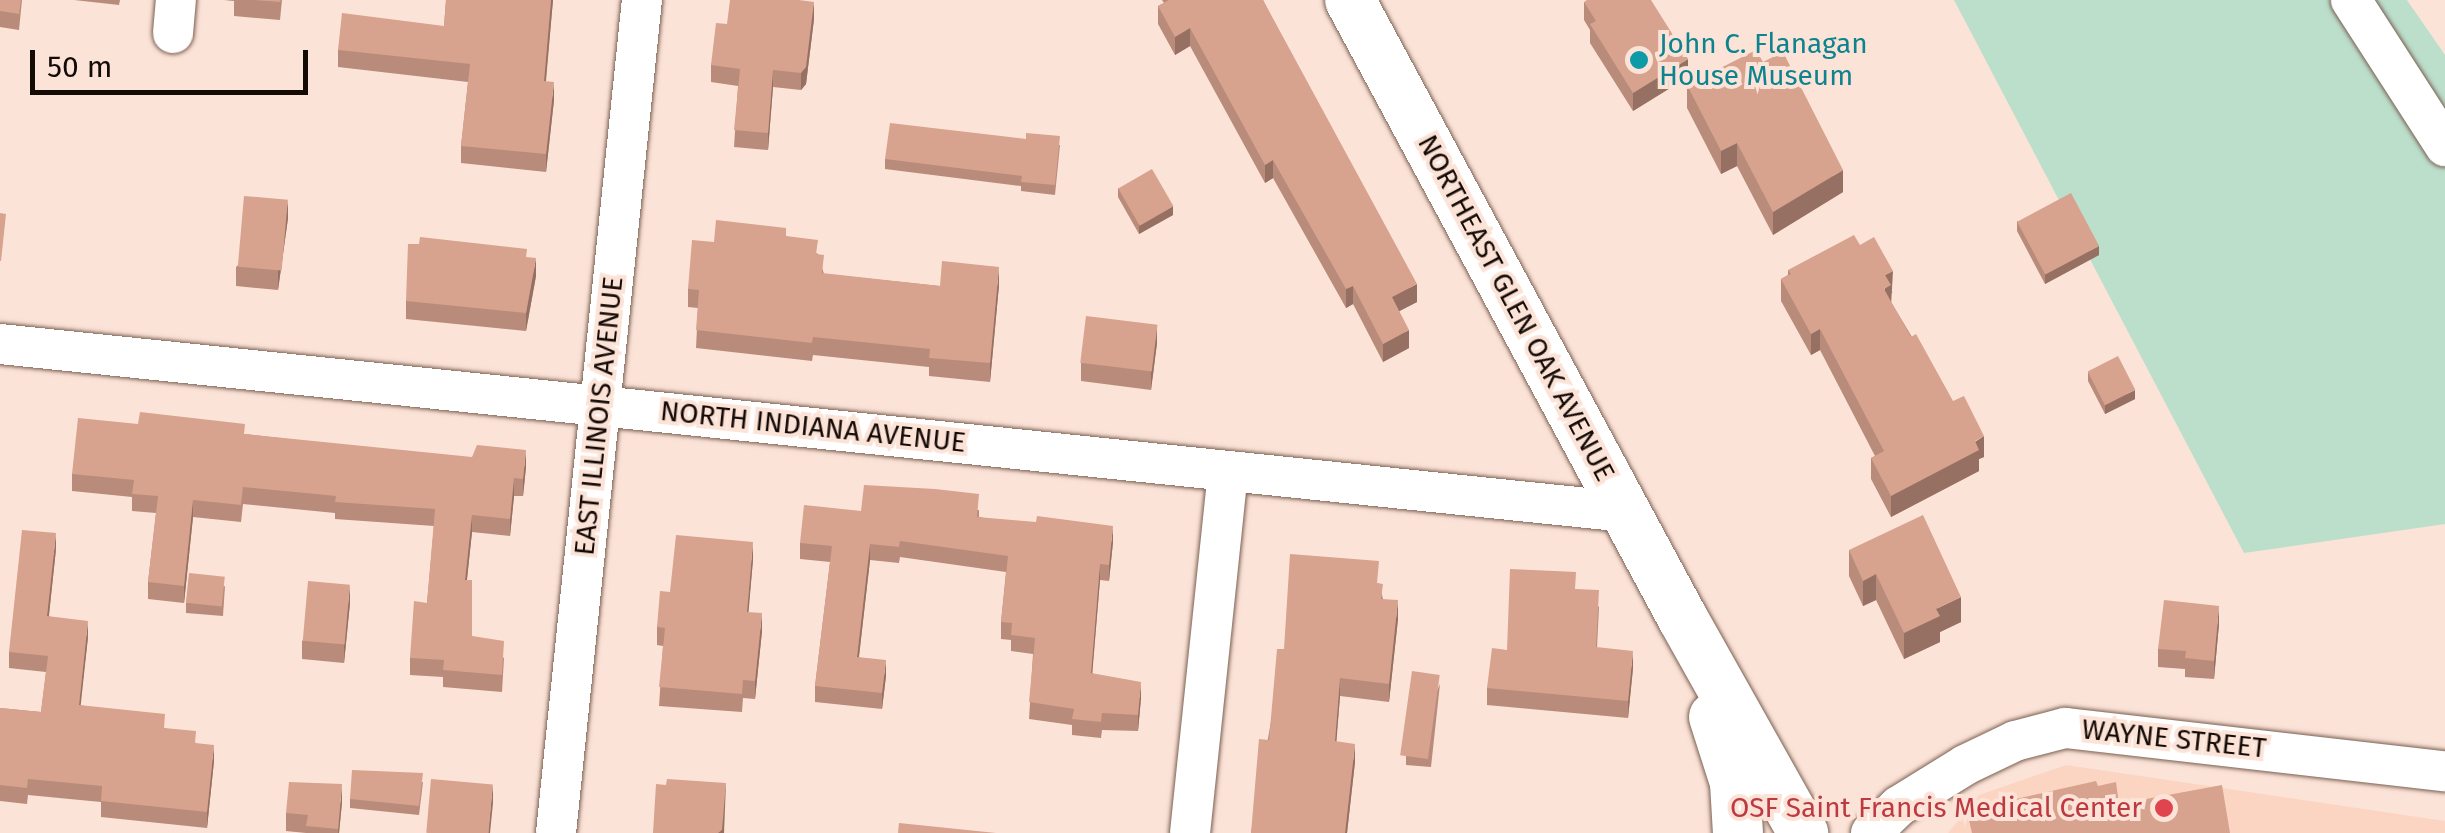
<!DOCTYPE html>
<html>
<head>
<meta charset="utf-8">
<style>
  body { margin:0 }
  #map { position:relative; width:2445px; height:833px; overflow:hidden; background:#fce3d7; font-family:"Fira Sans",sans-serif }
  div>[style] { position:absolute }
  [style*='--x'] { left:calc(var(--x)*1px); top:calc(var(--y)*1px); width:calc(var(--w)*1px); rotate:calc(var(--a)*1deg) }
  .built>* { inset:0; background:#fbd5c2 }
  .green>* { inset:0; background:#bcdfcc }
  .roads { filter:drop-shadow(0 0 2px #7a6052) drop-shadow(0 0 2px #7a6052) }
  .minor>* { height:40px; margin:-20px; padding:0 20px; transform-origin:20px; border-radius:20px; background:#fff }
  .tertiary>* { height:50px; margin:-25px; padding:0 25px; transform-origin:25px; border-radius:25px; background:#fff }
  .wall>* { inset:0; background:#b98b7a }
  .shaded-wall>* { inset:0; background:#967163 }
  .building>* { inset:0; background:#d7a28e; transform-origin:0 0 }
  .dots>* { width:28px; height:28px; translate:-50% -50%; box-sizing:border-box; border:5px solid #fce3d7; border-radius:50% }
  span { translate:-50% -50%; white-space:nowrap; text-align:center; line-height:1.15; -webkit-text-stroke:8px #fce3d7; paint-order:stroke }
  .culture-label { font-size:28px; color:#0d838f }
  .left { translate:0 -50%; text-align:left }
  .street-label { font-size:28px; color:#140a06 }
  .health-label { font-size:28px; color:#be3a42 }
  .right { translate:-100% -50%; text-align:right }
  .scale { position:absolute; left:30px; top:50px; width:278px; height:45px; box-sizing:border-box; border:5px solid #140a06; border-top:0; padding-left:12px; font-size:30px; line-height:35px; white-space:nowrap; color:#140a06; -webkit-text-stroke:8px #fce3d7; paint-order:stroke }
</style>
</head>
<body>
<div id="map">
  <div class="built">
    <div style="clip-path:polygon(2066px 765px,2445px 821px,2445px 833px,1948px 833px,1979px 795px)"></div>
  </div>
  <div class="green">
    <div style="clip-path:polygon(1954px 0,2407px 0,2445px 55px,2445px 524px,2244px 553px)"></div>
  </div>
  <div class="roads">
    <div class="minor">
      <div style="--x:2351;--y:0;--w:174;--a:57.2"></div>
      <div style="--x:173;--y:33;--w:33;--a:-85"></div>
      <div style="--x:0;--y:344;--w:1634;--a:5.9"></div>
      <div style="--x:556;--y:833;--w:837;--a:-84.11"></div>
      <div style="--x:1190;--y:833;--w:363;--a:-84"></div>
      <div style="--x:1871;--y:833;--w:39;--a:-44"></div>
      <div style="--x:1899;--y:806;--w:78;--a:-31.8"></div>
      <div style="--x:1965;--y:765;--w:55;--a:-25.6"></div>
      <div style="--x:2015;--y:741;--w:52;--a:-14.6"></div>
      <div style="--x:2065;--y:728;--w:382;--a:6.5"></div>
    </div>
    <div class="tertiary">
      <div style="--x:1350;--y:0;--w:701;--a:61.72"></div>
      <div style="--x:1682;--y:617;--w:248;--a:60.7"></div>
      <div style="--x:1714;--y:717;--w:69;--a:72.3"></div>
      <div style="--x:1735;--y:783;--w:50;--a:86.6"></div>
    </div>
  </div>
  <div class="wall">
    <div style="clip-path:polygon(0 0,22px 0,19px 30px,0 27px)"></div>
    <div style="clip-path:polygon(74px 0,120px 0,119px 5px)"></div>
    <div style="clip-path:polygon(224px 0,282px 0,280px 20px,234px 16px,234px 1px)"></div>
    <div style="clip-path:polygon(446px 0,553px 0,546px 82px,554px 100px,546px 172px,461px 163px,461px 146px,468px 82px,338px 67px,338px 50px,444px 26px)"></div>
    <div style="clip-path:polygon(1162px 0,1263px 0,1417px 302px,1399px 311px,1409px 348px,1383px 362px,1353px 304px,1346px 308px,1273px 178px,1265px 183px,1190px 46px,1175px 55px,1158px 24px,1158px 6px,1164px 3px)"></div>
    <div style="clip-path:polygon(1584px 2px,1688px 77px,1633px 111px,1590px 43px,1590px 30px,1584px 20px)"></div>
    <div style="clip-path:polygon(814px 19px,806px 84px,801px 90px,773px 87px,768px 150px,734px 147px,738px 86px,711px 82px,711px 65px,727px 24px)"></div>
    <div style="clip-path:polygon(1763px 62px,1843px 192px,1773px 235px,1737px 166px,1721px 174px,1687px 108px,1687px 85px)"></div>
    <div style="clip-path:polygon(1060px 145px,1055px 195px,1021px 191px,1021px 186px,885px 169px,885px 159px)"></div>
    <div style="clip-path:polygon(1118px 188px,1173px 215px,1139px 234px,1118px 197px)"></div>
    <div style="clip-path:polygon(288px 218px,278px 290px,236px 286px,236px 267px)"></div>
    <div style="clip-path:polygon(2017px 221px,2099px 255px,2045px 284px,2017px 231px)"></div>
    <div style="clip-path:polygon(786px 236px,818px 254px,824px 274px,940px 286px,999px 285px,990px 382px,929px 376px,929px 367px,813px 355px,812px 361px,696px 348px,698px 308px,688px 307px,688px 289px,714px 242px)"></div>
    <div style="clip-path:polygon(527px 257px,536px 276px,526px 331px,406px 319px,406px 301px)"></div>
    <div style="clip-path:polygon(1788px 270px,1893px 292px,1891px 293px,1891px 302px,1984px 457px,1979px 459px,1979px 471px,1891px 517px,1871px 479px,1871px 458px,1875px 456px,1820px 350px,1811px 355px,1781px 301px,1781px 279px,1788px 275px)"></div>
    <div style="clip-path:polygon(1157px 343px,1151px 390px,1081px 381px,1081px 363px)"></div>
    <div style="clip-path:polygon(2088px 372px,2135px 399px,2105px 414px,2088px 381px)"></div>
    <div style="clip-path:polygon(245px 434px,526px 467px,523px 496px,514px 496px,510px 536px,472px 532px,467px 580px,472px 636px,504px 658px,502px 692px,443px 687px,443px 677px,410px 675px,410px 658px,427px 603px,434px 526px,335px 519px,335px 513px,243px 504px,241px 522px,193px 517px,184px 603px,148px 599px,148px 582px,156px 513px,132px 511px,132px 497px,72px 491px,72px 474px)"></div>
    <div style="clip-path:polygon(979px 510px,979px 517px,1113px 542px,1109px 581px,1100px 580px,1092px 673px,1141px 698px,1138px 731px,1102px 730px,1101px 738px,1072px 735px,1072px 725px,1029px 719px,1033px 654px,1011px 651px,1011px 640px,1001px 639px,1001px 622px,1006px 572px,900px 557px,899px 563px,870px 560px,859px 657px,886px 676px,882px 709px,815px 702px,815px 686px,830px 562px,800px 559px,800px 543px,861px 511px)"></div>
    <div style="clip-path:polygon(56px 549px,49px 616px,88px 637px,80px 705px,165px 728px,196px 743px,214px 761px,207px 828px,101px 817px,101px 802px,28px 795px,27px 804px,0 801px,0 708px,41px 712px,46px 672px,9px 668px,9px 652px)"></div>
    <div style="clip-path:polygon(1849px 550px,1961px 622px,1940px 632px,1940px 642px,1904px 659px,1876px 600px,1863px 606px,1849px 576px)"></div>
    <div style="clip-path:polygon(753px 560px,748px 612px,762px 631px,755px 699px,743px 698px,742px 712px,659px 706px,663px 646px,657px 645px,657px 627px,670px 592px)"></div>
    <div style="clip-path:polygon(1379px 583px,1383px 599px,1398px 619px,1389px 702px,1340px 696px,1336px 742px,1355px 762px,1347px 833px,1251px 833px,1284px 649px)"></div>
    <div style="clip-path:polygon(225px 586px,223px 616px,186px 613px,186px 603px)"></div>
    <div style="clip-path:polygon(1576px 589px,1599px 607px,1597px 648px,1633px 668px,1628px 718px,1487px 705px,1487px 688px,1507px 650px)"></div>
    <div style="clip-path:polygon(350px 603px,344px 663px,302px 659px,302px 641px)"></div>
    <div style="clip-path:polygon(2219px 624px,2214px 679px,2185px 677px,2185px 669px,2158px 667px,2158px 649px)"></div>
    <div style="clip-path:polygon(1440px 684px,1431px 767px,1406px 765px,1406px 756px)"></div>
    <div style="clip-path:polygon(423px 782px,419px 815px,350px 808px,350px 799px)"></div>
    <div style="clip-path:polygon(342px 802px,339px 833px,306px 833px,286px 831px,286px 813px)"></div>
  </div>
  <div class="shaded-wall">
    <div style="clip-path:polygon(551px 0,553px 0,544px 99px,544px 81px)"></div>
    <div style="clip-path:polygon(814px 2px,814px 19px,806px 84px,801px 90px,801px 73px)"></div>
    <div style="clip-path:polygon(1190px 28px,1190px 46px,1175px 55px,1175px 37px)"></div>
    <div style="clip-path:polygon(1688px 59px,1688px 77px,1633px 111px,1633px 93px)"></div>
    <div style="clip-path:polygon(773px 70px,773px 87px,768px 150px,768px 133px)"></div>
    <div style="clip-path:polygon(554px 82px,554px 100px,546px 172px,546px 154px)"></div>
    <div style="clip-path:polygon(1737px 143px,1737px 166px,1721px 174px,1721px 151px)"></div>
    <div style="clip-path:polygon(1273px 160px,1273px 178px,1265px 183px,1265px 165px)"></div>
    <div style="clip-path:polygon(1843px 170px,1843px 192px,1773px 235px,1773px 212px)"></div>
    <div style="clip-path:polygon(288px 200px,288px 218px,278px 290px,278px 272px)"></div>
    <div style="clip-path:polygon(1173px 206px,1173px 215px,1139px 234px,1139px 225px)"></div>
    <div style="clip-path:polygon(2099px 246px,2099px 255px,2045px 284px,2045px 274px)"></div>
    <div style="clip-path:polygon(536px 258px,536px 276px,526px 331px,526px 313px)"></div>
    <div style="clip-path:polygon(999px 267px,999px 285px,990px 382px,990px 363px)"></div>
    <div style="clip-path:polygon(1893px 271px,1891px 306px,1884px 310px,1885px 275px)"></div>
    <div style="clip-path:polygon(1417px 284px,1417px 302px,1392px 315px,1392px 297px)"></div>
    <div style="clip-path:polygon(1353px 286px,1353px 304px,1346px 308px,1346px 289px)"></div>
    <div style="clip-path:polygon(1157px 325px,1157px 343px,1151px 390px,1151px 371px)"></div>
    <div style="clip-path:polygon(1820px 329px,1820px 350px,1811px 355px,1811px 334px)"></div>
    <div style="clip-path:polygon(1409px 330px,1409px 348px,1383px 362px,1383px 344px)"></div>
    <div style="clip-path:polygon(2135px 390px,2135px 399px,2105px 414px,2105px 405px)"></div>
    <div style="clip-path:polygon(1984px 436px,1984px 457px,1979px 459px,1979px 471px,1891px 517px,1891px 496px)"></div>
    <div style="clip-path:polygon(526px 450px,526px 467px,523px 496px,523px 479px)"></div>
    <div style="clip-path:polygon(514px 478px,514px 496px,510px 536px,510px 519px)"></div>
    <div style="clip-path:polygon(193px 500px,193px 517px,184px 603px,184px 586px)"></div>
    <div style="clip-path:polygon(472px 515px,472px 532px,465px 597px,465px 580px)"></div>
    <div style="clip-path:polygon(1113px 526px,1113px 542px,1109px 581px,1109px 565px)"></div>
    <div style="clip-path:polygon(56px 533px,56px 549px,47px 632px,47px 616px)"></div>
    <div style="clip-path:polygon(753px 542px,753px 560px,747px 630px,747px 612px)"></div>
    <div style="clip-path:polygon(870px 544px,870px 560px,857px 673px,857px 657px)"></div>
    <div style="clip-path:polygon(1100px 564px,1100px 580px,1091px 689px,1091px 673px)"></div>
    <div style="clip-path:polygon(1876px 574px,1876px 600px,1863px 606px,1863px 581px)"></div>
    <div style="clip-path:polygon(350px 585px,350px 603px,344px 663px,344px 645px)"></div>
    <div style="clip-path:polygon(1961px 597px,1961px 622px,1940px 632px,1940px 642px,1904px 659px,1904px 633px,1936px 609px)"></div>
    <div style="clip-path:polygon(1398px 600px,1398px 619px,1389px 702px,1389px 684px)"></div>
    <div style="clip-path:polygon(2219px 606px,2219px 624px,2214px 679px,2214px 661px)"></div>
    <div style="clip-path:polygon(762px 613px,762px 631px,755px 699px,755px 681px)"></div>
    <div style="clip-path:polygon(88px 621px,88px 637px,79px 721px,79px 705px)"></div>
    <div style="clip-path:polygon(1633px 651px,1633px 668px,1628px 718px,1628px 701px)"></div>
    <div style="clip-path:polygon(886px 660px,886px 676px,882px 709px,882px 693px)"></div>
    <div style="clip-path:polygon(1340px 678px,1340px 696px,1335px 760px,1335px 741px)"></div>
    <div style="clip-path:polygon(1141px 682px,1141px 698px,1138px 731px,1138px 715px)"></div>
    <div style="clip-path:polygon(1355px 744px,1355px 762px,1347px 833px,1345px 833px)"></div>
    <div style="clip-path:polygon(214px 745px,214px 761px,207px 828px,207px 812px)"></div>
    <div style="clip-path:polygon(726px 783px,724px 833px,718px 833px)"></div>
    <div style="clip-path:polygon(342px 784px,342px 802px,339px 833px,338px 833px)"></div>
    <div style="clip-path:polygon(493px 784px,493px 803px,490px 833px,488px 833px)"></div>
  </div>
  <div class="building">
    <div style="clip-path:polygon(0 0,21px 0,19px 14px,0 11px)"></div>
    <div style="clip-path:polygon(254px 0,281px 0,280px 2px)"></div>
    <div style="clip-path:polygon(446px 0,551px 0,544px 81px,554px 82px,546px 154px,461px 146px,470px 64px,338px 50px,342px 13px,444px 26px)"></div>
    <div style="clip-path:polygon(730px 0,799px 0,814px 2px,806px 67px,801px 73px,773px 70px,768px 133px,734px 130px,740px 69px,711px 65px,716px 23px,727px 24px)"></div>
    <div style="clip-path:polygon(1169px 0,1263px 0,1417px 284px,1392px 297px,1409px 330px,1383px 344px,1353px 286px,1346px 289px,1273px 160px,1265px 165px,1190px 28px,1175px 37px,1158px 6px)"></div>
    <div style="clip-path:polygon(1587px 0,1651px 0,1688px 59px,1633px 93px,1590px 24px,1596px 21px,1584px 2px)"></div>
    <div style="clip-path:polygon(1756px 50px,1763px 62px,1783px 52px,1843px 170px,1773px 212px,1737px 143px,1721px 151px,1687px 85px)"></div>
    <div style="clip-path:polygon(890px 123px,1026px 139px,1026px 133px,1060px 136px,1055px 185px,1021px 182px,1022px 176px,885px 159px)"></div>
    <div style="left:1152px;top:169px;width:43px;height:39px;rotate:60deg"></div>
    <div style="left:2071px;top:193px;width:60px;height:61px;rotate:62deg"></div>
    <div style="left:244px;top:196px;width:44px;height:71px;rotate:5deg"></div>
    <div style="clip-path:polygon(0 213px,6px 214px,1px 261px,0 261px)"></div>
    <div style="clip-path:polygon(716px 220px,786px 228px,786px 236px,818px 240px,816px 254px,824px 255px,822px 273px,940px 286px,942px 261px,999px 267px,990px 363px,929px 358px,930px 349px,813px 337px,812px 343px,696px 330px,699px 290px,688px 289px,692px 240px,714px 242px)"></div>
    <div style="clip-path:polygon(1854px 235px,1860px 245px,1874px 237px,1893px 271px,1885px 275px,1891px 285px,1884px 289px,1911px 337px,1916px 334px,1953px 401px,1964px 396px,1984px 436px,1975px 441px,1979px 450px,1891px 496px,1871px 458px,1884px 451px,1820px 329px,1811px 334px,1781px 279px,1791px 274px,1788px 270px)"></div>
    <div style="clip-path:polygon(420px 237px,527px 249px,526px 257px,536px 258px,526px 313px,406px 301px,408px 244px,419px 244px)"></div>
    <div style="left:1086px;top:316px;width:72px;height:47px;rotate:7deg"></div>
    <div style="left:2118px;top:356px;width:38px;height:34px;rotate:63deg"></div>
    <div style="clip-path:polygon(140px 412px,245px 424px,244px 434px,472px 457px,477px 445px,526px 450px,523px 479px,514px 478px,510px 519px,472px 515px,465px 580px,472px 580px,472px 636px,504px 641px,502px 675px,443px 670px,444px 660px,410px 658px,414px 601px,427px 603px,435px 509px,335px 502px,336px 496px,243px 487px,241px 505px,193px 500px,184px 586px,148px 582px,158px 496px,132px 494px,134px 480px,72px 474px,78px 418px,138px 424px)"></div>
    <div style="clip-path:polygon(864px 485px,935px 489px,979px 494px,977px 517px,1036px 522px,1037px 516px,1113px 526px,1109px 565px,1100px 564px,1091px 673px,1141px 682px,1138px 715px,1102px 713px,1101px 722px,1072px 719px,1074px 709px,1029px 702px,1035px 638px,1011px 635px,1012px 623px,1001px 622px,1008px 556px,900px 541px,899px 547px,870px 544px,857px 657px,886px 660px,882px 693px,815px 686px,832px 546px,800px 543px,804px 505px,861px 511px)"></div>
    <div style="clip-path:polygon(1923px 515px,1961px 597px,1936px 609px,1940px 616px,1904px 633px,1876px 574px,1863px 581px,1849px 550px)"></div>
    <div style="clip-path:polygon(22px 530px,56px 533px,47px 616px,88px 621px,79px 705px,165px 714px,164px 728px,196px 731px,195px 743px,214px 745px,207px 812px,101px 801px,102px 786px,28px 779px,27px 788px,0 785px,0 708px,41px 712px,48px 656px,9px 652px)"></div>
    <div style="clip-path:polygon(676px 535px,753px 542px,747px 612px,762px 613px,755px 681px,743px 680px,742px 694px,659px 687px,665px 628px,657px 627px,660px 591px,670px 592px)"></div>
    <div style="clip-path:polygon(1290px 554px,1379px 561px,1377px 583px,1383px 584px,1381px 599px,1398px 600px,1389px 684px,1340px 678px,1335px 741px,1355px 744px,1345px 833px,1251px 833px,1259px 739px,1269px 740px,1277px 649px,1284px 649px)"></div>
    <div style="clip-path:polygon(1510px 569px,1576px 572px,1575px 589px,1599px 590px,1596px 647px,1633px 651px,1628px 701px,1487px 688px,1492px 648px,1507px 650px)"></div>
    <div style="left:189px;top:573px;width:36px;height:30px;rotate:6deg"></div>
    <div style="left:308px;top:581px;width:42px;height:60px;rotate:5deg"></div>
    <div style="clip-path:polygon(2164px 600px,2219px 606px,2214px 661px,2185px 658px,2186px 651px,2158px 649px)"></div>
    <div style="left:1412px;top:671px;width:28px;height:85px;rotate:8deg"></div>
    <div style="clip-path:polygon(352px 770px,423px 773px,419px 806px,350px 799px)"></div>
    <div style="left:431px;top:779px;width:62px;height:54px;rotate:5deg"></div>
    <div style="clip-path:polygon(667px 779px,726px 783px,722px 830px,718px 833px,653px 833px,656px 784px,666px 785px)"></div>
    <div style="clip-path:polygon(2096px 781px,2098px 786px,2116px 782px,2119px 804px,2222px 785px,2230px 833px,1972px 833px,1968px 816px,1982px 812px,1980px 807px)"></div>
    <div style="clip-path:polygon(289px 782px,342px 784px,338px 829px,306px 826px,308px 815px,286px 813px)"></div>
    <div style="clip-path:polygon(899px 823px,996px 833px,898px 833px)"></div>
  </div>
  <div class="dots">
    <div style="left:1639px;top:60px;background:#0f9aa8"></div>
    <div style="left:2164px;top:808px;background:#e0444e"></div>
  </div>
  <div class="culture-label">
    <span class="left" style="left:1659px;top:60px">John C. Flanagan<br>House Museum</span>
  </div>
  <div class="street-label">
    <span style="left:1516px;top:308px;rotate:62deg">NORTHEAST GLEN OAK AVENUE</span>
    <span style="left:599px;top:416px;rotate:-84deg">EAST ILLINOIS AVENUE</span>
    <span style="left:813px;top:427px;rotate:6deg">NORTH INDIANA AVENUE</span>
    <span style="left:2174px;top:739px;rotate:6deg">WAYNE STREET</span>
  </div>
  <div class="health-label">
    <span class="right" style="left:2142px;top:808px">OSF Saint Francis Medical Center</span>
  </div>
  <div class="scale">50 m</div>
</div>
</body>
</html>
